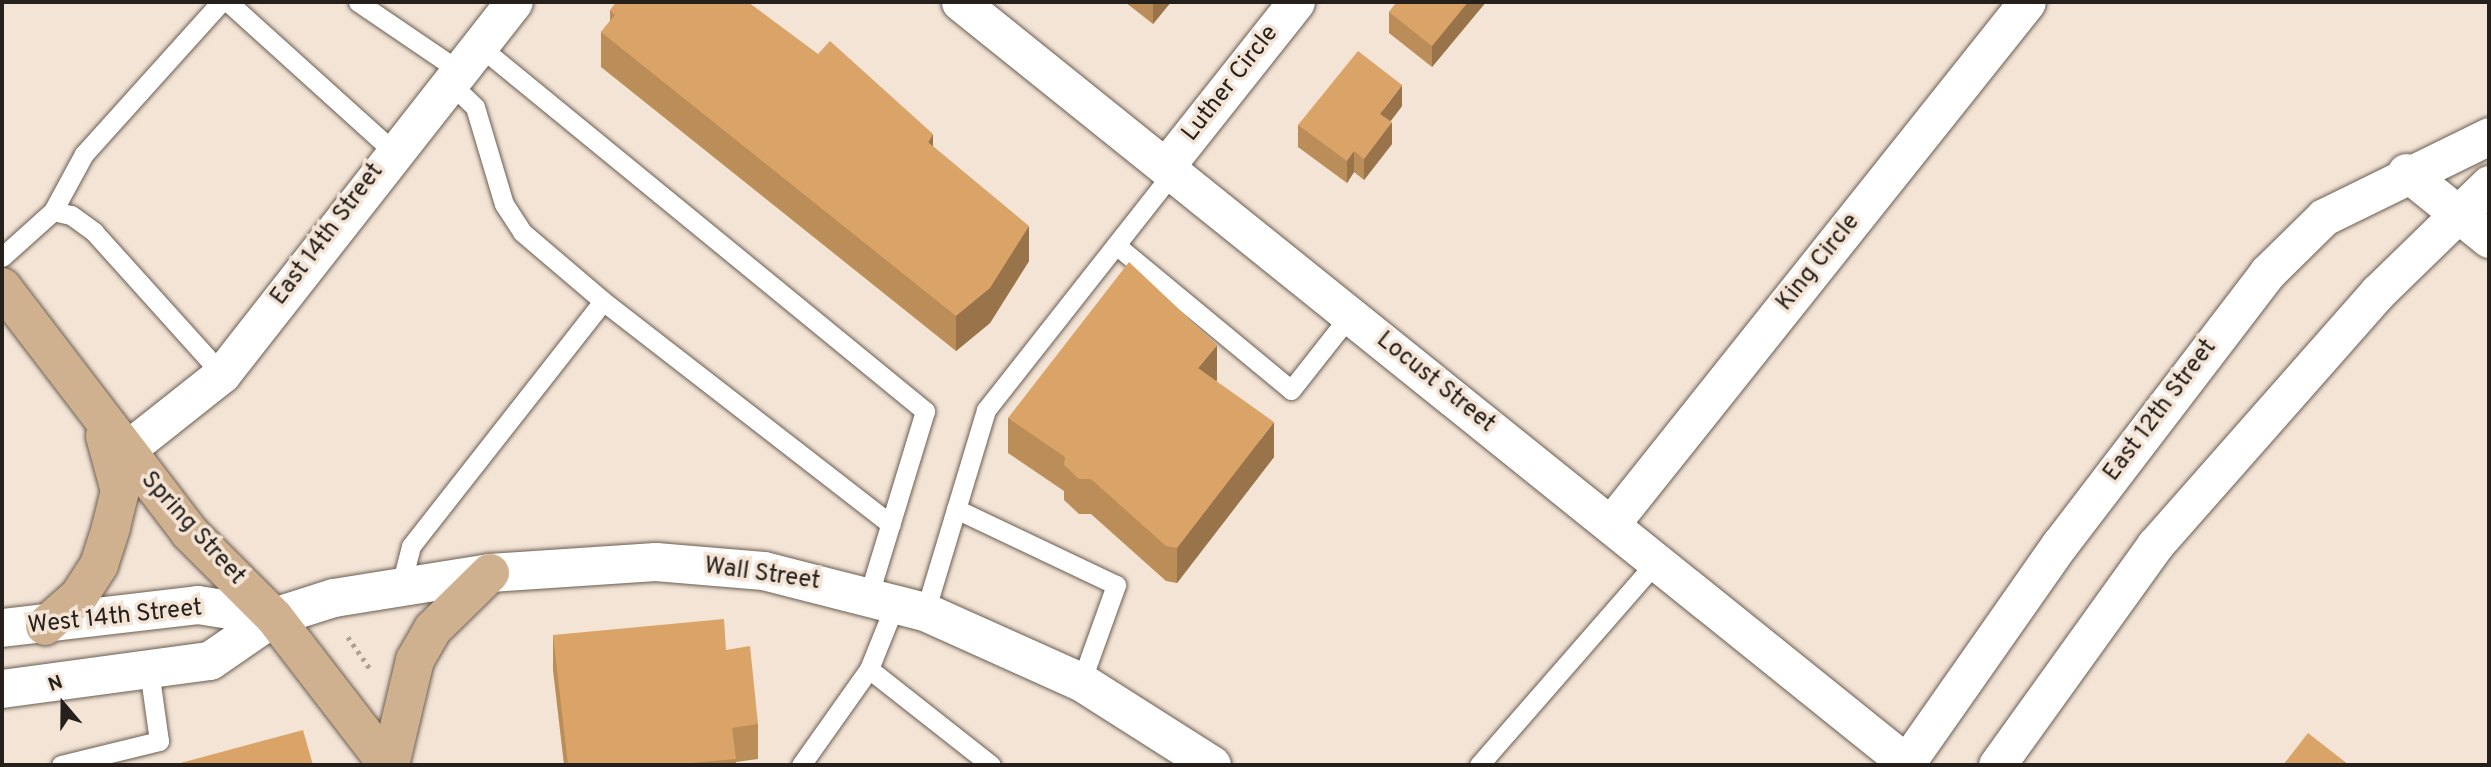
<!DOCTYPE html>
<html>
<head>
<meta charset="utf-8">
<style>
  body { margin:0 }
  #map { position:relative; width:2491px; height:767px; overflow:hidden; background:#f3e4d6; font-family:Overpass,sans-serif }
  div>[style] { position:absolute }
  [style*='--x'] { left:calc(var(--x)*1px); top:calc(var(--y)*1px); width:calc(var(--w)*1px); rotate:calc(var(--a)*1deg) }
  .path>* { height:4.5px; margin-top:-2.25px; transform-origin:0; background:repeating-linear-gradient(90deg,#ada196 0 3.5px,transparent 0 8.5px) }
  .roads { filter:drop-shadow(0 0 2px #6a5e51) drop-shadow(0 0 2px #6a5e51) }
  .lane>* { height:19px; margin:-9.5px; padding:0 9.5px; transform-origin:9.5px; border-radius:9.5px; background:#fff }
  .street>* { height:37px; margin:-18.5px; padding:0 18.5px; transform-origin:18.5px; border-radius:18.5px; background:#fff }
  .secondary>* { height:38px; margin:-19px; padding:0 19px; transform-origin:19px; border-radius:19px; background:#fff }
  .primary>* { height:38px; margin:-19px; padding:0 19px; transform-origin:19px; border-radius:19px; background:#cfb18f }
  .wall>* { inset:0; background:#bb8d59 }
  .shaded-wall>* { inset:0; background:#997349 }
  .building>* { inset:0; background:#daa468 }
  span { translate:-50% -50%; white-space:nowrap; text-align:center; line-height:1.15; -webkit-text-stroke:7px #f3e4d6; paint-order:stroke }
  .street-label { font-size:24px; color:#25201b }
  .frame { position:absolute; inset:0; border:4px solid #25201b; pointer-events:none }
  .north { position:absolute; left:28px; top:669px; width:70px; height:70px; -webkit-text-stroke:5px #f3e4d6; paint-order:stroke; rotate:340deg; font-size:19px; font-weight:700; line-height:28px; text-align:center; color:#25201b }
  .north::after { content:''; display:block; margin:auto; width:24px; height:32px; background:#25201b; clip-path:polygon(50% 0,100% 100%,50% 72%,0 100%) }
</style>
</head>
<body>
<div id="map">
  <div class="path">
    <div style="--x:348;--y:637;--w:40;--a:55.1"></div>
  </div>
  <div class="roads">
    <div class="lane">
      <div style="--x:228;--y:2;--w:221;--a:42.1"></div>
      <div style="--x:358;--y:2;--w:121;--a:34.2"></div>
      <div style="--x:478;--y:45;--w:578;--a:39.31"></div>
      <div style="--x:925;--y:411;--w:191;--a:107"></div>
      <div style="--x:448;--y:81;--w:37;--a:44"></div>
      <div style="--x:475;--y:107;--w:101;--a:73.4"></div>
      <div style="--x:504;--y:204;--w:33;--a:57"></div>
      <div style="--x:522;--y:232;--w:106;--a:40.4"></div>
      <div style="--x:53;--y:211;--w:65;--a:-61.5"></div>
      <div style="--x:84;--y:154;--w:205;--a:-48"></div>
      <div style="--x:1116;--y:245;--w:227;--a:39.6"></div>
      <div style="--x:1291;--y:390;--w:95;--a:-51.8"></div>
      <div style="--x:2;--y:257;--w:69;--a:-42"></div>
      <div style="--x:53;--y:211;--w:18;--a:13"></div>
      <div style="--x:71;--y:215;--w:29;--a:36"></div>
      <div style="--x:94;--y:232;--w:191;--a:48"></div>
      <div style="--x:956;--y:509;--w:177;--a:25.4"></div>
      <div style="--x:1116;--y:585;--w:103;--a:109.8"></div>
      <div style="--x:401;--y:585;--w:40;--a:-75.6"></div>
      <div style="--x:411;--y:546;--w:311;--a:-51.9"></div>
      <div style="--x:603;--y:301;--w:364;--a:37.8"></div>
      <div style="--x:925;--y:612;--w:211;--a:-73.2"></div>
      <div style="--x:986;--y:410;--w:303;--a:-51.8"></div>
      <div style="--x:869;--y:669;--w:72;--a:-68.1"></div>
      <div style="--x:61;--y:765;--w:101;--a:-13.8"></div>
      <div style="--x:159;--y:741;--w:72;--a:-98"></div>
      <div style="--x:801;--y:765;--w:118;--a:-54.7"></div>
      <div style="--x:869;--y:669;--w:155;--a:38.2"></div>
      <div style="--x:1479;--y:765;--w:271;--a:-48.9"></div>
    </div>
    <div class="street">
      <div style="--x:960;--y:2;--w:1218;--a:38.8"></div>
      <div style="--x:1166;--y:166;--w:209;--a:-51.6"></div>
      <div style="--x:2406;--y:172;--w:107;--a:38.9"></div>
      <div style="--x:125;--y:451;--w:124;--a:-38.4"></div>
      <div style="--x:222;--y:374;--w:473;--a:-51.9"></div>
      <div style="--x:1611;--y:524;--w:667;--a:-51.45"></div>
      <div style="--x:1905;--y:765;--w:270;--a:-55"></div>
      <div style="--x:2060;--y:544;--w:342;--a:-52.6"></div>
      <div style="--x:2268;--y:272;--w:78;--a:-44.5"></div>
      <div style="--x:2324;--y:217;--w:184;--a:-26.1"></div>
      <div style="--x:1997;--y:765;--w:271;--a:-54.3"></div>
      <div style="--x:2155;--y:545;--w:337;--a:-48.6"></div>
      <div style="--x:2378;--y:292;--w:155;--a:-44.2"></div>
    </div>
    <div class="secondary">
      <div style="--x:2;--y:628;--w:197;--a:-6.7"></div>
      <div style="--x:198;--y:605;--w:77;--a:9"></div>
      <div style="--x:2;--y:689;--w:210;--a:-7.7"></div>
      <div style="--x:210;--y:661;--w:78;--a:-34.5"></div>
      <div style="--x:274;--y:617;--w:63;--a:-17.6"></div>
      <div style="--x:334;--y:598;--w:158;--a:-9.1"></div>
      <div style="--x:490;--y:573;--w:166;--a:-3.8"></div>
      <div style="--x:656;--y:562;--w:108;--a:4.8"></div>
      <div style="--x:764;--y:571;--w:166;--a:14.3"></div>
      <div style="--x:925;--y:612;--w:171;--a:24.2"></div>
      <div style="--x:1081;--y:682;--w:155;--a:32.4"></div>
    </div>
    <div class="primary">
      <div style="--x:2;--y:287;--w:308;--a:52.6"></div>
      <div style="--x:189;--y:532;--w:120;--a:45"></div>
      <div style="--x:274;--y:617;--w:187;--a:52.4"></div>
      <div style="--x:45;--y:626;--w:45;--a:-41.4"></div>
      <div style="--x:79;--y:596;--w:37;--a:-57"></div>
      <div style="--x:99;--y:565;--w:40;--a:-72"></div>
      <div style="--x:111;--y:527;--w:37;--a:-76"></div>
      <div style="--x:120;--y:491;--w:57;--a:-105.3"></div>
      <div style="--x:390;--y:765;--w:108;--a:-76.6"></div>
      <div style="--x:415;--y:660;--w:36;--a:-60"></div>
      <div style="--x:433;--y:629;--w:80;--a:-44.5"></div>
    </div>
  </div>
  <div class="wall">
    <div style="clip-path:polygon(1125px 2px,1171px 2px,1153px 24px)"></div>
    <div style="clip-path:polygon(1397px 2px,1486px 2px,1432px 67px,1389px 33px,1389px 12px)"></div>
    <div style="clip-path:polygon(610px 10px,818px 54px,933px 146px,1029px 261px,990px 323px,956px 351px,601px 67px,601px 32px,610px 21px)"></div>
    <div style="clip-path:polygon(1402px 106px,1390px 122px,1392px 144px,1364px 180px,1354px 172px,1347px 183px,1298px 147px,1298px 125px)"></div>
    <div style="clip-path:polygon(1217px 380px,1216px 381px,1274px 457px,1177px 583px,1166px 581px,1091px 514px,1079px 514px,1064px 500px,1064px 491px,1008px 453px,1008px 418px)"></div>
    <div style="clip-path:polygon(553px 635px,726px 650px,758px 724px,758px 759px,736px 762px,736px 765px,564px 765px,553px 670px)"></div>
  </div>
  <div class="shaded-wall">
    <div style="clip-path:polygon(1153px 2px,1171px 2px,1153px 24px)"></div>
    <div style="clip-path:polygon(1468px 2px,1486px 2px,1432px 67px,1432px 46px)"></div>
    <div style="clip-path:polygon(1402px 85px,1402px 106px,1380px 135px,1380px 114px)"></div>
    <div style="clip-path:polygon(1392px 122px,1392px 144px,1364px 180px,1364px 159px)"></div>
    <div style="clip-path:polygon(933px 134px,933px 169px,928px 142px)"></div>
    <div style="clip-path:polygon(1354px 151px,1354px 172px,1347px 183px,1347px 161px)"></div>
    <div style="clip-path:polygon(1029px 226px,1029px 261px,990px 323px,956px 351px,956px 316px)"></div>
    <div style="clip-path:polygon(1217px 345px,1217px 380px,1198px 403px,1198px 368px)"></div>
    <div style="clip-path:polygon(1274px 422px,1274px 457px,1177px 583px,1177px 548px)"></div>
  </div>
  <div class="building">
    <div style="clip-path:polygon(616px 2px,748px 2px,818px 54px,830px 41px,933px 134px,928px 142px,1029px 226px,990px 288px,956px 316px,601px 32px,615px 15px,610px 10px)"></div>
    <div style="clip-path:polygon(1397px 2px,1468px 2px,1432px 46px,1389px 12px)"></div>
    <div style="clip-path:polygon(1358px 51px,1402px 85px,1380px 114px,1392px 122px,1364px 159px,1354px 151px,1347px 161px,1298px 125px)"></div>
    <div style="clip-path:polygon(1129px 262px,1217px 345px,1198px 368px,1274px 422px,1177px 548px,1166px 546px,1091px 479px,1079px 479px,1064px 465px,1065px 457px,1008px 418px)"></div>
    <div style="clip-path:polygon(724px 619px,726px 650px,750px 646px,758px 724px,732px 728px,736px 759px,668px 765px,568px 765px,553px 635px)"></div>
    <div style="clip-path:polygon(303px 730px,313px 765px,173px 765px)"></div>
    <div style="clip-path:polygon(2308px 733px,2349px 765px,2283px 765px)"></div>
  </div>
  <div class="street-label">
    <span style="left:1231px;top:84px;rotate:-52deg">Luther Circle</span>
    <span style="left:328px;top:235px;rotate:-53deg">East 14th Street</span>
    <span style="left:1819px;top:263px;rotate:-51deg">King Circle</span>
    <span style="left:1435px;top:383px;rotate:39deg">Locust Street</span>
    <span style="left:2161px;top:411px;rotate:-53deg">East 12th Street</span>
    <span style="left:192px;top:529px;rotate:48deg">Spring Street</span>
    <span style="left:762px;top:575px;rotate:8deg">Wall Street</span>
    <span style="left:115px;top:618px;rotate:-6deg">West 14th Street</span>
  </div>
  <div class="frame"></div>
  <div class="north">N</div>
</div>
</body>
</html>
